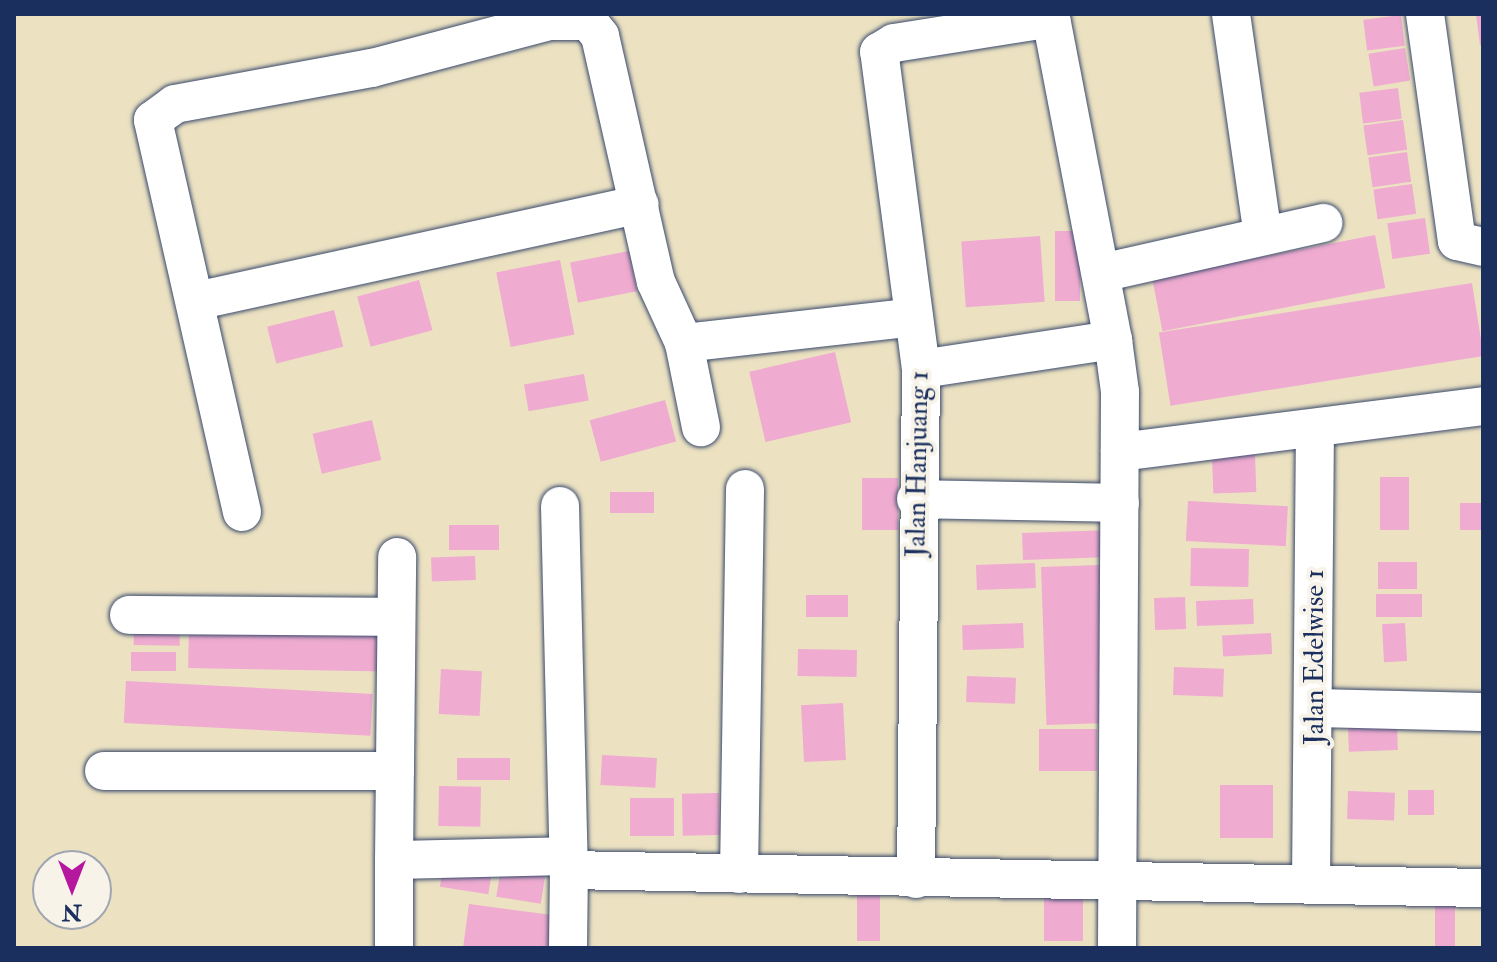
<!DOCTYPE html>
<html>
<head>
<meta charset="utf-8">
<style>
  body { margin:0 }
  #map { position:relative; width:1497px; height:962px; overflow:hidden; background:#ece2c2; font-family:"IM FELL Double Pica",serif }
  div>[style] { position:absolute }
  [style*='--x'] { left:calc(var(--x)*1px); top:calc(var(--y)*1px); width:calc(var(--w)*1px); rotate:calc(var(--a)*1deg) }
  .building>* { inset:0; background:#efabd0; transform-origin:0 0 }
  .roads { filter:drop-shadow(0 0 2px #3a4a6d) drop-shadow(0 0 2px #3a4a6d) }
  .street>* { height:38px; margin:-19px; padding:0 19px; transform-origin:19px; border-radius:19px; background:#fff }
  span { translate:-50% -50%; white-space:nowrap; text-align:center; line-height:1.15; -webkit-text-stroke:8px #f7f3e8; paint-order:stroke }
  .street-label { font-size:28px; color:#1b2f5e }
  .frame { position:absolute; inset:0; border:16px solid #1b2f5e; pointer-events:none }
  .north { position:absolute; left:32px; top:850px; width:80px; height:80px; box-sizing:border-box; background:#f7f3e8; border:2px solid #9fa5b1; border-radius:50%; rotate:180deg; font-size:22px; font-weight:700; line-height:32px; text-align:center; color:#1b2f5e }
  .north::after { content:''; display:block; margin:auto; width:28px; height:36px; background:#b5179e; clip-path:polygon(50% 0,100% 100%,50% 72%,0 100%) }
</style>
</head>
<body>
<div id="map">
  <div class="building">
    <div style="clip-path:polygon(1476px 14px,1483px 14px,1483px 44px,1480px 45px)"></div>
    <div style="left:1401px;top:15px;width:31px;height:38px;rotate:83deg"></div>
    <div style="left:1405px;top:48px;width:33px;height:37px;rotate:81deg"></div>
    <div style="left:1398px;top:88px;width:31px;height:39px;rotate:83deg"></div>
    <div style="left:1403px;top:120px;width:30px;height:40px;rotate:82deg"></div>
    <div style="left:1407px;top:152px;width:30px;height:39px;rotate:82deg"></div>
    <div style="left:1412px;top:184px;width:30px;height:39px;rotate:82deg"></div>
    <div style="left:1425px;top:218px;width:36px;height:38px;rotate:82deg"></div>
    <div style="left:1055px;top:231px;width:25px;height:70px"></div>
    <div style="left:1375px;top:235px;width:54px;height:227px;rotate:79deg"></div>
    <div style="left:1040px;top:236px;width:66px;height:79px;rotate:86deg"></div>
    <div style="left:629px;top:251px;width:41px;height:60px;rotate:79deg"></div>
    <div style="left:560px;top:260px;width:76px;height:65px;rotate:79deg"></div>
    <div style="left:419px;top:280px;width:52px;height:64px;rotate:75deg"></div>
    <div style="left:1472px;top:283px;width:74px;height:317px;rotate:81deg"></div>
    <div style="left:334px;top:310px;width:38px;height:69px;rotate:76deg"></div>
    <div style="left:835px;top:352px;width:72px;height:88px;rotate:77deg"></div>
    <div style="left:584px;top:374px;width:27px;height:61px;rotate:80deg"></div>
    <div style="left:665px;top:400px;width:43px;height:78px;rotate:75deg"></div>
    <div style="left:372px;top:420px;width:41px;height:61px;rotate:77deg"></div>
    <div style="left:1255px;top:454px;width:38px;height:43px;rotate:88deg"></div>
    <div style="left:1380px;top:477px;width:29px;height:53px"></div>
    <div style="left:862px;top:478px;width:36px;height:52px"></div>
    <div style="left:610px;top:492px;width:44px;height:21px"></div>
    <div style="left:1188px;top:501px;width:100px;height:40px;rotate:3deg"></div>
    <div style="left:1460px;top:503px;width:23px;height:27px"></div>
    <div style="left:449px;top:525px;width:50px;height:25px"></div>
    <div style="left:1111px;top:530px;width:27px;height:89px;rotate:88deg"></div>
    <div style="left:1191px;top:548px;width:58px;height:38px;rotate:1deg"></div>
    <div style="left:475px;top:556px;width:24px;height:44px;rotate:88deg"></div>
    <div style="left:1378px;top:562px;width:39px;height:27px"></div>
    <div style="left:1035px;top:563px;width:25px;height:59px;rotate:88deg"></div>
    <div style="left:1100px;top:565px;width:158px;height:59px;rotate:88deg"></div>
    <div style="left:1376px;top:594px;width:46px;height:23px"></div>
    <div style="left:848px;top:595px;width:22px;height:42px;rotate:90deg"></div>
    <div style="left:1185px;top:597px;width:32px;height:31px;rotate:88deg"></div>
    <div style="left:1253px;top:599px;width:25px;height:57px;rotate:88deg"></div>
    <div style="left:189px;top:622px;width:198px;height:46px;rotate:1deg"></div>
    <div style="left:1023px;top:623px;width:25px;height:61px;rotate:88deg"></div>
    <div style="left:1405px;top:623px;width:38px;height:23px;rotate:87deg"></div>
    <div style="left:134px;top:624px;width:46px;height:21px;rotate:1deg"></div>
    <div style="left:1271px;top:633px;width:21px;height:49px;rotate:87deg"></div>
    <div style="left:798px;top:649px;width:59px;height:27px;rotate:1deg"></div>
    <div style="left:131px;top:652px;width:45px;height:19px"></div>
    <div style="left:1174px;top:667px;width:50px;height:28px;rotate:2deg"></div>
    <div style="left:441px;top:669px;width:41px;height:45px;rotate:3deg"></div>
    <div style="left:967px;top:676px;width:49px;height:26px;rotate:2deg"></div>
    <div style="left:126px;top:681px;width:247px;height:42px;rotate:3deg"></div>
    <div style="left:843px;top:703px;width:57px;height:42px;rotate:87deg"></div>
    <div style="left:1397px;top:726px;width:24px;height:49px;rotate:88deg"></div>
    <div style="left:1039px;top:729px;width:58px;height:42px"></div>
    <div style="left:602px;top:755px;width:55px;height:30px;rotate:3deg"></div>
    <div style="left:457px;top:758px;width:53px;height:22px"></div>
    <div style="left:1220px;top:785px;width:53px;height:53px"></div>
    <div style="left:439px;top:786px;width:42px;height:40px;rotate:1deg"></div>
    <div style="left:1408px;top:790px;width:26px;height:25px"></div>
    <div style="left:1348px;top:791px;width:47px;height:28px;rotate:2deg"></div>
    <div style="left:719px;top:793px;width:42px;height:37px;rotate:89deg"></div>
    <div style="left:630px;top:798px;width:44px;height:38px"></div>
    <div style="left:444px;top:861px;width:49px;height:26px;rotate:9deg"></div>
    <div style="left:501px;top:867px;width:45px;height:30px;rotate:9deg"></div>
    <div style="left:1044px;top:889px;width:39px;height:52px"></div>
    <div style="left:857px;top:893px;width:23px;height:48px"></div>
    <div style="left:1435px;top:899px;width:20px;height:47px"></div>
    <div style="clip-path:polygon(469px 904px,552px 915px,548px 948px,463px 948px)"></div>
  </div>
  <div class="roads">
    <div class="street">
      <div style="--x:1231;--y:14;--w:224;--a:81.8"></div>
      <div style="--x:1425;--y:14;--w:229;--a:82"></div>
      <div style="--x:1457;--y:241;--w:27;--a:13"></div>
      <div style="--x:1101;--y:273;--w:228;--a:-12.7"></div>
      <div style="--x:196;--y:301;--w:454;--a:-12.3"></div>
      <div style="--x:1113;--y:340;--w:52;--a:82.3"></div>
      <div style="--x:1120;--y:392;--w:556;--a:90.31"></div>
      <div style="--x:684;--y:343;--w:231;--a:-6.4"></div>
      <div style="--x:1120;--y:452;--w:366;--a:-7.2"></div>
      <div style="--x:916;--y:499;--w:204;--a:1.1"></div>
      <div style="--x:560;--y:506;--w:364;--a:88.6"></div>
      <div style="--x:242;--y:512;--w:402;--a:-102.8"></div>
      <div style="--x:153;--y:120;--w:27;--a:-36"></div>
      <div style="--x:175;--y:104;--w:200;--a:-10.4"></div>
      <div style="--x:372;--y:68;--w:184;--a:-14.8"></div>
      <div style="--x:550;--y:21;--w:38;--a:0"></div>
      <div style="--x:588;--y:21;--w:19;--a:51"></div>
      <div style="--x:600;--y:36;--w:252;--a:77.2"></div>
      <div style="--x:656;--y:282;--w:67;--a:65.3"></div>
      <div style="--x:684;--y:343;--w:86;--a:78.6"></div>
      <div style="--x:129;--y:615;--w:265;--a:0.4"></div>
      <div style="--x:1315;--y:708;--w:168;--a:1.4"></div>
      <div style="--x:104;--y:771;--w:291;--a:0"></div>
      <div style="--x:394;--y:860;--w:303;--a:-89.4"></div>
      <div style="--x:739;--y:874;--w:385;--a:-89.1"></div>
      <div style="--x:916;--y:879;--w:510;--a:-89.44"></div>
      <div style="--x:921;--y:369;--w:320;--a:-97.5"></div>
      <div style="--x:879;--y:52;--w:17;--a:-31"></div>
      <div style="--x:894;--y:43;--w:159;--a:-9"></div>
      <div style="--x:1051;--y:18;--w:328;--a:79.1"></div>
      <div style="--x:1113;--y:340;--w:194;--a:171.4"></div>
      <div style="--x:1311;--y:884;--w:453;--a:-89.5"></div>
      <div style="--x:394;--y:948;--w:88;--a:-90"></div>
      <div style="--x:394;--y:860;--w:174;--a:-1.3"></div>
      <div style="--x:568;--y:948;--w:78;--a:-89.3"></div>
      <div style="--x:569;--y:870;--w:914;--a:1.13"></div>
    </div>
  </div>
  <div class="street-label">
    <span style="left:918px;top:464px;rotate:-89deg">Jalan Hanjuang 1</span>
    <span style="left:1315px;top:657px;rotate:-90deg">Jalan Edelwise 1</span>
  </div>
  <div class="frame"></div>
  <div class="north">N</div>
</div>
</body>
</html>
